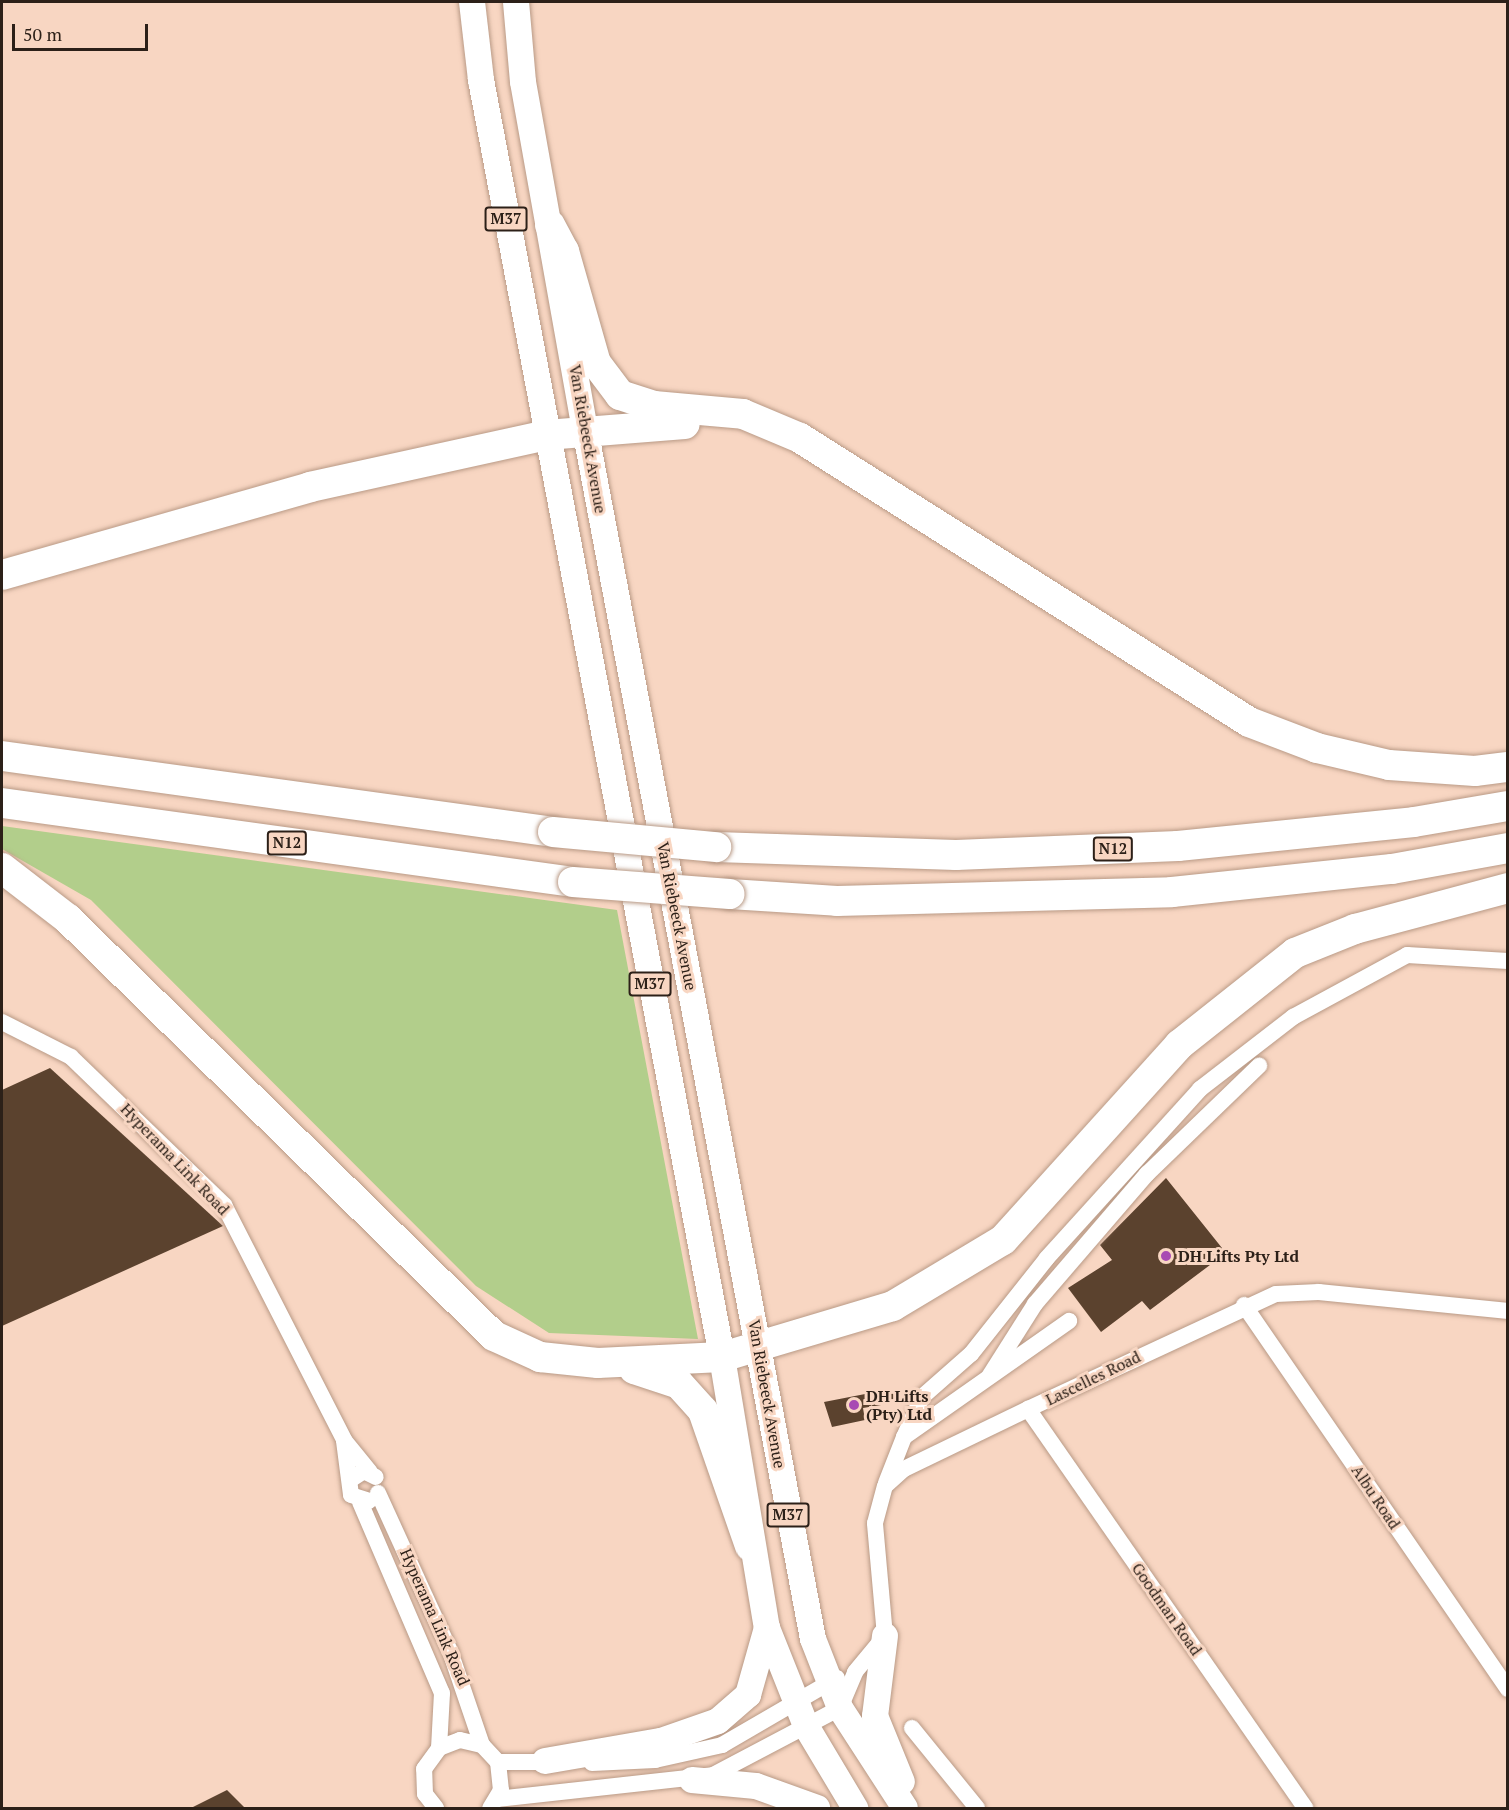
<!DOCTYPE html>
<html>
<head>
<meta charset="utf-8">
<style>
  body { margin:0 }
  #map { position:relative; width:1509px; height:1810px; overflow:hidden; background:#f8d6c2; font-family:"PT Serif",serif }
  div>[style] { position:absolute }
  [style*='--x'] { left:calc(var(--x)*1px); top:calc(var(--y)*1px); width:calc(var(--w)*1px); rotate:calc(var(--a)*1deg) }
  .green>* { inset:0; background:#b2ce8b }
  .building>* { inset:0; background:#5b422e }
  .roads { filter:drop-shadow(0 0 2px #b99a86) drop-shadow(0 0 2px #b99a86) }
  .minor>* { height:16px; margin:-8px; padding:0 8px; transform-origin:8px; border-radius:8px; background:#fff }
  .primary>* { height:26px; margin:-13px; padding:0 13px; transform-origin:13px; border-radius:13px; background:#fff }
  .motorway>* { height:30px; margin:-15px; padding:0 15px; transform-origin:15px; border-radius:15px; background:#fff }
  .bridges { filter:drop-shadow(0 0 2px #b99a86) drop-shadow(0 0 2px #b99a86) }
  .motorway-bridge>* { height:30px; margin:-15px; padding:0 15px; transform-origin:15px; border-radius:15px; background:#fff }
  .dots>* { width:16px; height:16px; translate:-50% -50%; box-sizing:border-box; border:3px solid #f8d6c2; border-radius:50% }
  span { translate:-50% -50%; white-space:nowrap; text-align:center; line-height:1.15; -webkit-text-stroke:6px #f8d6c2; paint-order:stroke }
  .shield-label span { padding:2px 4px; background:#f8d6c2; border:2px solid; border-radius:4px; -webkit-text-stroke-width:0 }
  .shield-label { font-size:15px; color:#2c2018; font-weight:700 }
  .street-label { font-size:16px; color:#2c2018 }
  .poi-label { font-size:16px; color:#2c2018; font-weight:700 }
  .left { translate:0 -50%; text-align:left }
  .frame { position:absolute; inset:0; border:3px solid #2c2018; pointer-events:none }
  .scale { position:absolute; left:12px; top:24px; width:136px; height:27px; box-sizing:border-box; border:3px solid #2c2018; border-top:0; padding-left:8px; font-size:18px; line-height:21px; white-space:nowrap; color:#2c2018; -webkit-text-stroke:4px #f8d6c2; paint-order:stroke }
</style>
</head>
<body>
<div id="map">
  <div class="green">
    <div style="clip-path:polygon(2px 826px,617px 910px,698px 1339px,549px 1333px,476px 1286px,91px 900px,2px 849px)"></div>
  </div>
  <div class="building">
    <div style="clip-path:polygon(50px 1068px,223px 1226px,2px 1326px,2px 1090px)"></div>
    <div style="clip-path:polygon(1166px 1178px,1226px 1253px,1150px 1310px,1142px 1301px,1101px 1332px,1068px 1288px,1112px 1260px,1100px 1245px)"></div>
    <div style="clip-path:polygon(896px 1388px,899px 1402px,863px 1408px,865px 1420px,832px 1427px,824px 1402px)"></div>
    <div style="clip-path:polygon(227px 1790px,246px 1809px,189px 1809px)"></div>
  </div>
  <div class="roads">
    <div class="minor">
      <div style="--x:2;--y:1022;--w:77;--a:26.9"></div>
      <div style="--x:71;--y:1057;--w:213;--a:44"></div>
      <div style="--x:224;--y:1205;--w:264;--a:62.9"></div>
      <div style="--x:344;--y:1440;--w:41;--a:50.9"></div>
      <div style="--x:1244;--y:1305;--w:466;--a:55.5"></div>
      <div style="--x:990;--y:1375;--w:84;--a:-57.6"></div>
      <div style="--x:1035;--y:1304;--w:172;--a:-49.3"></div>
      <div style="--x:1147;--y:1174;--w:156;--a:-44"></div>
      <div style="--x:1028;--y:1409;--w:486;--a:55.2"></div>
      <div style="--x:904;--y:1437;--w:44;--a:-65.8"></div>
      <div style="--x:922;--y:1397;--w:65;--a:-41.3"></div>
      <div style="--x:971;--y:1354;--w:122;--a:-51.6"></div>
      <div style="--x:1047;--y:1258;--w:228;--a:-47.8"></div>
      <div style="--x:1200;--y:1089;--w:118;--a:-37.7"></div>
      <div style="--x:1293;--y:1017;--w:130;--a:-28.5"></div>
      <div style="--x:1407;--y:955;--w:101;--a:3.4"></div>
      <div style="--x:344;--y:1441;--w:54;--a:82.6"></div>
      <div style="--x:351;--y:1495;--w:19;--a:18"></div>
      <div style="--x:350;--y:1480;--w:17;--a:-33"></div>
      <div style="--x:364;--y:1471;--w:13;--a:27"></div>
      <div style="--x:886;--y:1483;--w:49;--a:-68.6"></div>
      <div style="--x:904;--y:1437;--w:202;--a:-35.1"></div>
      <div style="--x:378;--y:1493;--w:174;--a:65.5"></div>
      <div style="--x:450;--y:1651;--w:99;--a:71.2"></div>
      <div style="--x:360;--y:1502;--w:208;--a:66.8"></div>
      <div style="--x:442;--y:1693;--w:55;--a:93.1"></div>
      <div style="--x:912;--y:1728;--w:103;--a:50.9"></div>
      <div style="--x:498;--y:1762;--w:56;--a:0"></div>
      <div style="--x:592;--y:1763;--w:63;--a:-2.7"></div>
      <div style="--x:655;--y:1760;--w:69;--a:-12.6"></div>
      <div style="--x:722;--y:1745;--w:133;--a:-30.2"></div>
      <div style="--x:497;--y:1799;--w:217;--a:-6.3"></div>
      <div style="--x:713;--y:1775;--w:144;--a:-27.8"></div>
      <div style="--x:840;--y:1708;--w:39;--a:-67"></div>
      <div style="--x:855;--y:1672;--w:47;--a:-50.2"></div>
      <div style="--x:885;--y:1636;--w:113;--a:-95.1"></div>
      <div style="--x:875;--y:1523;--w:38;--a:-75"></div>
      <div style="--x:885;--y:1486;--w:25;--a:-42"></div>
      <div style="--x:904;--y:1469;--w:138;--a:-25.8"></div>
      <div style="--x:1028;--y:1409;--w:273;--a:-24.9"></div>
      <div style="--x:1276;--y:1294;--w:43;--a:-2.7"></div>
      <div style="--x:1319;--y:1292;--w:190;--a:5.7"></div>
      <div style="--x:436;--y:1808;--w:18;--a:-128"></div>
      <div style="--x:425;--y:1794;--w:25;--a:-92"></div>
      <div style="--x:424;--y:1769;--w:26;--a:-54"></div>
      <div style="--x:439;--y:1748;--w:22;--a:-21"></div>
      <div style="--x:460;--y:1740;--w:23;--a:13"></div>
      <div style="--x:482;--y:1745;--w:23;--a:47"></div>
      <div style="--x:498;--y:1762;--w:28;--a:84"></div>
      <div style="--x:501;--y:1790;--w:21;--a:121"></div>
    </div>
    <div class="primary">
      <div style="--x:472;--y:2;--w:79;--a:83.4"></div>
      <div style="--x:481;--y:80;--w:1300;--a:79.31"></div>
      <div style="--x:722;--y:1357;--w:275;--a:80.6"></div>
      <div style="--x:767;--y:1628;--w:105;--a:68.3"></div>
      <div style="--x:806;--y:1726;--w:96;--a:59.1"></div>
      <div style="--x:516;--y:2;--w:80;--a:85"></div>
      <div style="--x:523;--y:82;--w:352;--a:79.9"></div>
      <div style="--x:585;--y:429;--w:1231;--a:79.33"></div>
      <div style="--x:813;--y:1639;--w:74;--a:68.6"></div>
      <div style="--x:840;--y:1708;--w:119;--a:57"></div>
      <div style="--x:885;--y:1636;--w:81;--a:97.1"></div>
      <div style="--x:875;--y:1716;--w:71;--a:67.8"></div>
      <div style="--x:545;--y:1761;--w:118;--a:-9.8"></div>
      <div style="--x:661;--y:1741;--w:60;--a:-19.3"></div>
      <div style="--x:718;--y:1721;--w:40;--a:-41"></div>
      <div style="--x:748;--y:1695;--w:70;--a:-74.2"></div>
      <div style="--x:692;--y:1780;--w:64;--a:5.4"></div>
      <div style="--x:756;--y:1786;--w:65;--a:19.8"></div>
    </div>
    <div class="motorway">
      <div style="--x:550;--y:225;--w:30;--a:62"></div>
      <div style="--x:564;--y:251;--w:116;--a:74.1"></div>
      <div style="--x:596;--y:363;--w:40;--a:53"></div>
      <div style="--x:620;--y:395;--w:36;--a:18"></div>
      <div style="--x:654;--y:406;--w:89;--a:5.1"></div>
      <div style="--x:743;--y:414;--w:62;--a:22.8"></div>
      <div style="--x:800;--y:438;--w:531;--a:32.31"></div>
      <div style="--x:1249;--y:722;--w:73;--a:20.9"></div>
      <div style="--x:1317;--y:748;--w:74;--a:13.3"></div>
      <div style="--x:1389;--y:765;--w:86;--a:4"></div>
      <div style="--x:1475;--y:771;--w:33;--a:-7"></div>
      <div style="--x:2;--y:575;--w:320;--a:-15.9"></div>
      <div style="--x:310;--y:487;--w:242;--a:-12.4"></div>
      <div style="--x:546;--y:435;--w:139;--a:-4.5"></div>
      <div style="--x:2;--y:756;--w:556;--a:7.85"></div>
      <div style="--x:2;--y:803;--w:576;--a:7.88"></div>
      <div style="--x:716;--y:847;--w:240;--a:1.9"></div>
      <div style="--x:956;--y:855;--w:222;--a:-2.3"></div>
      <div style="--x:1178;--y:846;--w:237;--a:-5.8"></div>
      <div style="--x:1414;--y:822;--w:95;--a:-9.7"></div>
      <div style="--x:2;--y:868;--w:83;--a:37.7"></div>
      <div style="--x:68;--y:919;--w:596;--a:44.39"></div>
      <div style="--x:494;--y:1336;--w:51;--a:24.5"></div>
      <div style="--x:540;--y:1357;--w:58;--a:5.9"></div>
      <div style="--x:598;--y:1363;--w:124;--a:-2.8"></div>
      <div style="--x:722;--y:1357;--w:178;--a:-16.6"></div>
      <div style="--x:893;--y:1306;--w:128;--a:-31"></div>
      <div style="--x:1003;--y:1240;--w:263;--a:-47.9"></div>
      <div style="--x:1179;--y:1045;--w:148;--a:-38.4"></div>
      <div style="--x:1295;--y:953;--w:65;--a:-21.8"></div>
      <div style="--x:1355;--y:929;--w:158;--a:-15"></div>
      <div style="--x:730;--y:894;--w:107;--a:3.7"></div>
      <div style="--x:837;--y:901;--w:335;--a:-1.5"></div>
      <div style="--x:1172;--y:892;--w:221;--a:-6"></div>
      <div style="--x:1392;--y:869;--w:118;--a:-10.3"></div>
      <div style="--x:634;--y:1369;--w:47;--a:18.4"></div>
      <div style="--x:679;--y:1384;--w:36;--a:48"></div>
      <div style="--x:703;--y:1411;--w:143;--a:70.8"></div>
    </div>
  </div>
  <div class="bridges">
    <div class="motorway-bridge">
      <div style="--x:553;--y:832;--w:164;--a:5.3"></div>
      <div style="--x:573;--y:882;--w:157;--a:4.4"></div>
    </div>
  </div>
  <div class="dots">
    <div style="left:1166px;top:1256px;background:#a84ab3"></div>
    <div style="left:854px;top:1405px;background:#a84ab3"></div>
  </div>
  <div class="shield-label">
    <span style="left:506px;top:219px">M37</span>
    <span style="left:287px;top:843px">N12</span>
    <span style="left:1113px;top:849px">N12</span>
    <span style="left:650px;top:984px">M37</span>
    <span style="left:788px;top:1515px">M37</span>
  </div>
  <div class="street-label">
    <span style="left:588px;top:439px;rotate:80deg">Van Riebeeck Avenue</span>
    <span style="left:677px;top:916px;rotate:79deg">Van Riebeeck Avenue</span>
    <span style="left:175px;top:1159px;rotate:46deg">Hyperama Link Road</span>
    <span style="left:1093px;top:1378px;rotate:-26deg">Lascelles Road</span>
    <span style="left:767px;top:1394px;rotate:80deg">Van Riebeeck Avenue</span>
    <span style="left:1376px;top:1497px;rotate:56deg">Albu Road</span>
    <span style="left:1167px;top:1609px;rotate:55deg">Goodman Road</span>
    <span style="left:435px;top:1617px;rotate:66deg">Hyperama Link Road</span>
  </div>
  <div class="poi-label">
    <span class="left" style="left:1178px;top:1256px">DH Lifts Pty Ltd</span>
    <span class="left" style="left:866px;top:1405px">DH Lifts<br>(Pty) Ltd</span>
  </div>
  <div class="frame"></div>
  <div class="scale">50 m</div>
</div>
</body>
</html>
